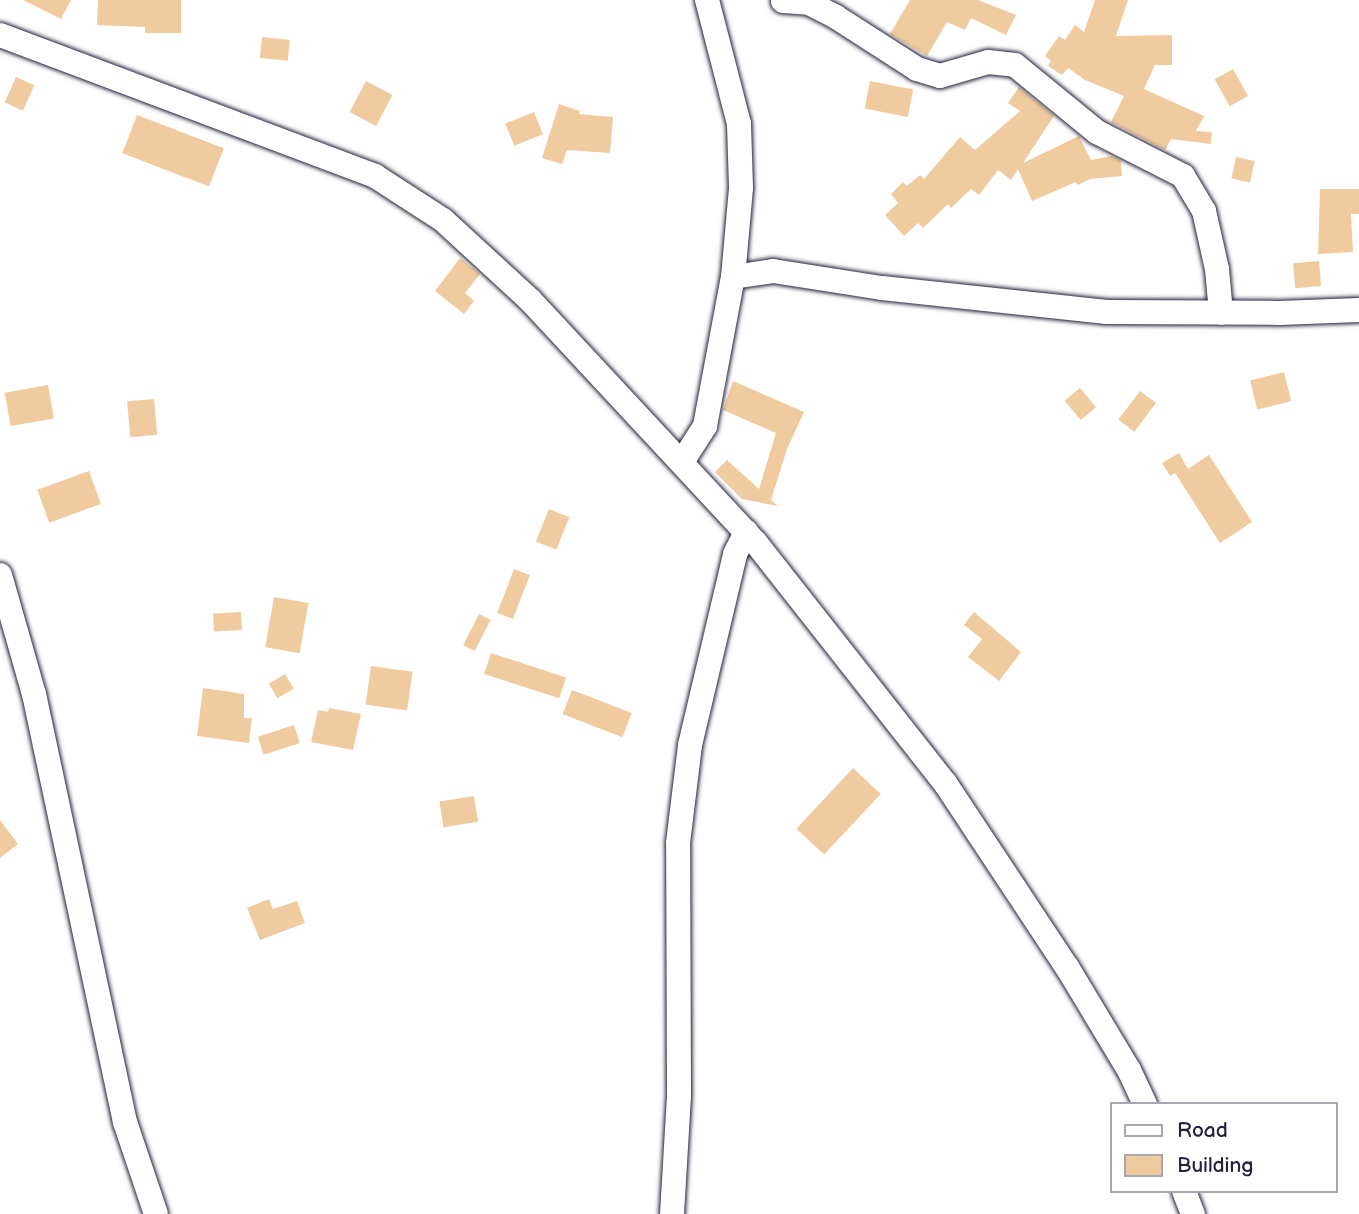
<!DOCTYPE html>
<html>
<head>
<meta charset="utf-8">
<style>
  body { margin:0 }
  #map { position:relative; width:1359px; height:1214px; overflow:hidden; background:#fff; font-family:"Balsamiq Sans",sans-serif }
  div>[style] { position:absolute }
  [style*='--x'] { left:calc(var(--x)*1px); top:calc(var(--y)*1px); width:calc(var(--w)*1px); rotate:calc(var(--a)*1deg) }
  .building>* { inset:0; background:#f0cba0; transform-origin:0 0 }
  .roads { filter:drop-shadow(0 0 2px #22223b) drop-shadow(0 0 2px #22223b) }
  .minor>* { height:24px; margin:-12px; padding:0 12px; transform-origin:12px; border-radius:12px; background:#fff }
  span { translate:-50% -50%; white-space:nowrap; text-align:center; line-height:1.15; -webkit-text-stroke:6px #fff; paint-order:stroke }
  .legend { position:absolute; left:1110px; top:1102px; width:228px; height:91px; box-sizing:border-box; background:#fff; border:2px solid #a7a7b1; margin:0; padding:9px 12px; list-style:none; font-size:21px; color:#22223b }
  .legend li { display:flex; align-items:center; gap:14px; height:35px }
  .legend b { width:35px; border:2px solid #a7a7b1 }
</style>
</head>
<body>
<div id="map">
  <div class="building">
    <div style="clip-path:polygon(23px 0,71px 0,61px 19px)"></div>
    <div style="clip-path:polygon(98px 0,181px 0,181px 33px,145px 33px,145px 27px,97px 25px)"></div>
    <div style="clip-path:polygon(910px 0,978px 0,1016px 15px,1006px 35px,971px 18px,965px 30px,947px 22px,927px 56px,890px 34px)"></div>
    <div style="clip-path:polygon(1095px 0,1128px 0,1116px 36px,1172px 35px,1172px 65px,1155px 65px,1144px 89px,1204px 116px,1196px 131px,1212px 132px,1211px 144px,1171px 139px,1165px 150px,1111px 122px,1124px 96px,1085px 80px,1068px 68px,1062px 75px,1048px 66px,1051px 61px,1045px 56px,1059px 36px,1065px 40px,1075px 25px,1084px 32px)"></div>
    <div style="left:262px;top:37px;width:28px;height:21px;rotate:6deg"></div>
    <div style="left:1233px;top:69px;width:31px;height:21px;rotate:61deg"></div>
    <div style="left:16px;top:77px;width:20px;height:28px;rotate:24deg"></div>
    <div style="left:366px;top:81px;width:30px;height:35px;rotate:28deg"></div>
    <div style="left:870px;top:81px;width:44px;height:28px;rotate:11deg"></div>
    <div style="clip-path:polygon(1019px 87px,1054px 116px,1023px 163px,1079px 136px,1091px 160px,1112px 156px,1121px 161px,1122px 176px,1090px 179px,1078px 185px,1076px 182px,1032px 201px,1018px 169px,1011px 180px,998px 170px,979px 195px,971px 189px,951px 208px,948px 204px,923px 228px,918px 223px,904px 236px,885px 215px,898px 203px,891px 194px,903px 182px,907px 186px,920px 175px,924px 179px,960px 137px,975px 150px,1020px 111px,1008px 103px)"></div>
    <div style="clip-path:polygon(559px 104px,580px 111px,579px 114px,613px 117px,610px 153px,567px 150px,562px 164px,542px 158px)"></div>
    <div style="left:534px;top:112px;width:24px;height:31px;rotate:68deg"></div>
    <div style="left:137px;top:115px;width:93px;height:41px;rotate:21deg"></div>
    <div style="left:1236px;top:157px;width:19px;height:22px;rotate:12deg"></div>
    <div style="clip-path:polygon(1320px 189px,1359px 189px,1359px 214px,1351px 214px,1353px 252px,1318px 254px)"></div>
    <div style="clip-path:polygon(460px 258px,480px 274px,465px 293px,474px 301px,464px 314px,435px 291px)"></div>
    <div style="left:1319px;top:261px;width:25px;height:26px;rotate:85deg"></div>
    <div style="left:1284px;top:372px;width:30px;height:35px;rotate:76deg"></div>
    <div style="clip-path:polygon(733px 381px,804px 412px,787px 449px,771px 500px,778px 506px,742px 499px,715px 472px,727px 460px,759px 489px,776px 433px,723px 410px)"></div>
    <div style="left:48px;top:385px;width:34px;height:44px;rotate:80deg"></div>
    <div style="left:1080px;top:388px;width:25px;height:20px;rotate:50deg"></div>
    <div style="left:1140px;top:391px;width:20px;height:36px;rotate:37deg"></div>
    <div style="left:154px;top:399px;width:36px;height:27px;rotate:85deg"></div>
    <div style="clip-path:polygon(1179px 453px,1188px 469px,1209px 455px,1252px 522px,1220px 543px,1175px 473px,1170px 476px,1162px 463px)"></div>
    <div style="left:89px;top:471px;width:35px;height:55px;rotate:70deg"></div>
    <div style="left:549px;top:509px;width:22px;height:35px;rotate:22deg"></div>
    <div style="left:514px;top:569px;width:17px;height:47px;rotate:21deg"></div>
    <div style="left:274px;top:597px;width:35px;height:51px;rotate:10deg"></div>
    <div style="left:241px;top:612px;width:18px;height:28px;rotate:87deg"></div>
    <div style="clip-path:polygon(974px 612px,1021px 652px,999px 681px,968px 657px,982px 639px,964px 625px)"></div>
    <div style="left:479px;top:614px;width:13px;height:35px;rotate:27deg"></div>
    <div style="left:491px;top:653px;width:79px;height:22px;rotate:18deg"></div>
    <div style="left:371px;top:666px;width:42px;height:39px;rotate:8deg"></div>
    <div style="left:285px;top:674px;width:17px;height:19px;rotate:59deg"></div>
    <div style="clip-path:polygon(203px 688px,244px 694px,244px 718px,252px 718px,249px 743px,197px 736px)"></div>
    <div style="left:572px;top:690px;width:64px;height:26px;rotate:21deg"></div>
    <div style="clip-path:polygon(329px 708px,361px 714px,353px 750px,311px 742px,318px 710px,328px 712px)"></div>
    <div style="left:294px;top:725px;width:19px;height:38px;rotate:72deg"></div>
    <div style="left:853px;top:768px;width:38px;height:83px;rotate:43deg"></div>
    <div style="left:474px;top:796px;width:26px;height:35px;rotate:81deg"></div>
    <div style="clip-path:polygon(0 820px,18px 844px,0 858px)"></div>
    <div style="clip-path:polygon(269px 899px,273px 909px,297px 901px,305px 923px,260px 940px,247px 908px)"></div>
  </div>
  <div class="roads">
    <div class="minor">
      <div style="--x:707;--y:0;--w:128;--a:75.5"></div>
      <div style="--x:739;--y:124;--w:64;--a:88.2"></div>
      <div style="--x:741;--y:188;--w:89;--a:95.1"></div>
      <div style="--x:783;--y:1;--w:26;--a:4"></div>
      <div style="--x:809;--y:3;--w:30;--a:27"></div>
      <div style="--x:836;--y:17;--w:96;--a:32.7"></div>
      <div style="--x:917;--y:69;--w:24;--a:17"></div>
      <div style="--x:940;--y:76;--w:50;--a:-16.3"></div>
      <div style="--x:988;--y:62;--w:27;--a:6"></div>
      <div style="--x:1015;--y:65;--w:106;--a:39.3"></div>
      <div style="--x:1097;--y:132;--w:97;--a:27.1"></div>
      <div style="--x:1183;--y:176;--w:41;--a:59"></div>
      <div style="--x:1204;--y:211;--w:59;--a:77.4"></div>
      <div style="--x:1217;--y:269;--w:44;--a:84.8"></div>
      <div style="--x:0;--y:35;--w:401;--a:20.6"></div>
      <div style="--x:375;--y:176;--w:81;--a:32.9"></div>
      <div style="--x:443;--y:220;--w:118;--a:42.6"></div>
      <div style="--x:530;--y:300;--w:332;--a:47.1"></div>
      <div style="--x:756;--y:543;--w:305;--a:51.8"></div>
      <div style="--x:945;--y:783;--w:221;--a:56.5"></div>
      <div style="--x:1067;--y:967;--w:120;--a:59"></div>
      <div style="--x:1129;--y:1070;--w:38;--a:65"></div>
      <div style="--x:682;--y:462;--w:43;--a:-57.4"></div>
      <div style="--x:705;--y:426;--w:152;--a:-79.4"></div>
      <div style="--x:733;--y:277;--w:40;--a:-8.5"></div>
      <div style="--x:773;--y:271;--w:110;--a:8.9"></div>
      <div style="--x:882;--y:288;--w:226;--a:6.1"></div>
      <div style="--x:1107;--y:312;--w:172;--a:0.3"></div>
      <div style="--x:1279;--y:313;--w:80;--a:-2.1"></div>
      <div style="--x:0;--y:575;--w:124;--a:74.1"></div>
      <div style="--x:34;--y:694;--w:438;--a:78"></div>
      <div style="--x:125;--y:1122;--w:97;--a:71.4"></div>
      <div style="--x:1184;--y:1191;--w:25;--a:69"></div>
      <div style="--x:672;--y:1214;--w:118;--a:-86.6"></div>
      <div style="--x:679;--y:1096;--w:253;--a:-90.2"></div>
      <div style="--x:678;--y:843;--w:99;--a:-83"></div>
      <div style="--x:690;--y:745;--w:196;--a:-76.7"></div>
      <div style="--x:735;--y:554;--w:25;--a:-63"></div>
    </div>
  </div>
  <ul class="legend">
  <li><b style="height:9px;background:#fff"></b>Road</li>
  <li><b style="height:19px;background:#f0cba0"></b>Building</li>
  </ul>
</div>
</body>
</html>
